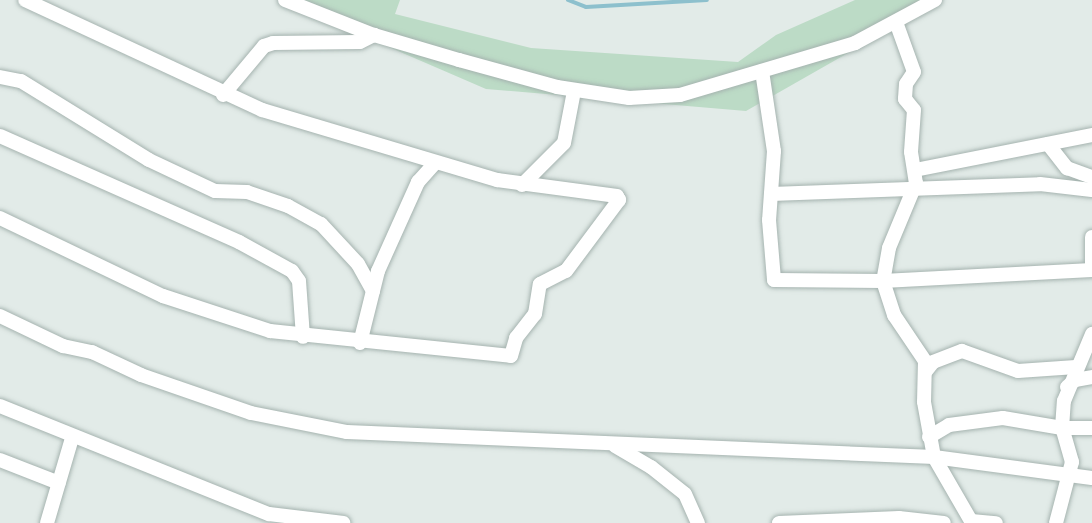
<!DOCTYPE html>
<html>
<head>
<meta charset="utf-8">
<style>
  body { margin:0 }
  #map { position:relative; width:1092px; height:523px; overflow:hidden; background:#e2ebe8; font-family:"Archivo Narrow",sans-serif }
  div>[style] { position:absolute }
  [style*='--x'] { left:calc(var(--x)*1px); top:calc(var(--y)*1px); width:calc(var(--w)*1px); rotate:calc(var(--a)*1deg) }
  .green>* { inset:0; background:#bcdbc6 }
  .stream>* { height:4px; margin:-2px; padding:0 2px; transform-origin:2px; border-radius:2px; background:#8dc0cd }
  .roads { filter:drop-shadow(0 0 2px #a5b3af) drop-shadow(0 0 2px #a5b3af) }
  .minor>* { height:14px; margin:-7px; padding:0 7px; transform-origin:7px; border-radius:7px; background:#fff }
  span { translate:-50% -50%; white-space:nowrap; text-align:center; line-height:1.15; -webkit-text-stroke:5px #f2f8f5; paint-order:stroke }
</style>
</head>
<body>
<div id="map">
  <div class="green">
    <div style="clip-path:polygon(280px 0,400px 0,395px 14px,531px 48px,738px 62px,776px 35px,855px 0,941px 0,746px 111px,486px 89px)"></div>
  </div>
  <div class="stream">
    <div style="--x:568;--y:0;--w:19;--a:21"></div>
    <div style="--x:586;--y:7;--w:121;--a:-3.3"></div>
  </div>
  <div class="roads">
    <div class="minor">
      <div style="--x:285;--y:0;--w:96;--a:21.5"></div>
      <div style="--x:374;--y:35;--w:89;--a:16.4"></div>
      <div style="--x:459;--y:60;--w:102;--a:15.4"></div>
      <div style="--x:557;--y:87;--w:73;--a:8.7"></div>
      <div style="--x:629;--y:98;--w:51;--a:-3.4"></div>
      <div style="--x:680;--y:95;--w:183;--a:-16.5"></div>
      <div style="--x:855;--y:43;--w:91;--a:-28.3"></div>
      <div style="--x:896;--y:22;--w:53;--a:70.2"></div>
      <div style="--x:914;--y:72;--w:14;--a:124"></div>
      <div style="--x:906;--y:84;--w:15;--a:94"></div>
      <div style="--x:905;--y:99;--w:14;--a:51"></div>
      <div style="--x:914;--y:110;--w:42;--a:94.1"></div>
      <div style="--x:911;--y:152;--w:31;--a:81"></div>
      <div style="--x:916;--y:183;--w:70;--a:112.6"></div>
      <div style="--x:889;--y:248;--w:34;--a:100"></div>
      <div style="--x:883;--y:281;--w:36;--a:72"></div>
      <div style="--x:894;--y:315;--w:55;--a:56"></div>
      <div style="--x:925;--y:361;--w:41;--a:91.4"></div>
      <div style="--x:924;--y:402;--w:56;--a:79.7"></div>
      <div style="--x:934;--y:457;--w:74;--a:60"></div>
      <div style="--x:971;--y:521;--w:25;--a:5"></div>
      <div style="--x:762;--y:71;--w:81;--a:81.5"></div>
      <div style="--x:774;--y:151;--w:69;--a:94.1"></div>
      <div style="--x:769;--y:220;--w:60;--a:85.2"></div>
      <div style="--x:774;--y:280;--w:109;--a:0.5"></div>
      <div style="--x:883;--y:281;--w:209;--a:-3"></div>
      <div style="--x:0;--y:77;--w:21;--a:11"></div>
      <div style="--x:21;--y:81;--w:150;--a:31.7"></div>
      <div style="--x:149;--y:160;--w:73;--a:25.2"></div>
      <div style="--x:215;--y:191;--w:32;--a:2"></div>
      <div style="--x:247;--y:192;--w:43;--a:18.9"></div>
      <div style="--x:288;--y:206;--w:38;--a:29"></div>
      <div style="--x:321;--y:224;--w:54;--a:47.2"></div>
      <div style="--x:358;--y:264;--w:31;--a:61"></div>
      <div style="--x:223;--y:95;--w:64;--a:-50.1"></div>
      <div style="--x:264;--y:46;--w:9;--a:-18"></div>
      <div style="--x:273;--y:43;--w:87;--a:-0.7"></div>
      <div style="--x:360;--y:42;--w:16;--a:-27"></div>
      <div style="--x:0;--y:136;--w:261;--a:23.9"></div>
      <div style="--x:239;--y:242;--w:60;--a:28.7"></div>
      <div style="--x:292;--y:271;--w:12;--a:55"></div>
      <div style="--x:299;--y:281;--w:56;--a:85.9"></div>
      <div style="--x:1048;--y:144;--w:31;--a:52"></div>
      <div style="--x:1067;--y:168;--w:27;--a:20"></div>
      <div style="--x:915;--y:170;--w:180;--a:-11.2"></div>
      <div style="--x:522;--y:185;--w:59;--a:-45"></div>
      <div style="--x:564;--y:143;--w:53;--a:-79.1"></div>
      <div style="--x:771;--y:194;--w:269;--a:-2.1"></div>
      <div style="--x:1040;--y:184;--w:52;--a:6.6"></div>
      <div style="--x:0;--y:218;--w:181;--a:25.6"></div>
      <div style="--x:163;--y:296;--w:113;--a:18.1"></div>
      <div style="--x:270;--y:331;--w:242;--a:5.9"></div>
      <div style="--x:511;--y:356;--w:19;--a:-74"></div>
      <div style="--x:516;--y:338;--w:31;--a:-52"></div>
      <div style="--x:535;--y:314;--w:30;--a:-81"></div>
      <div style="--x:540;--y:284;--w:29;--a:-27"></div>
      <div style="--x:566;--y:271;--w:89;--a:-53.3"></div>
      <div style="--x:619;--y:200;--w:4;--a:-117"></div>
      <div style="--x:617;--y:196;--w:121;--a:-172.4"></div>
      <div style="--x:497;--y:180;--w:245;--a:-163.4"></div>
      <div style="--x:262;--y:110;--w:261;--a:-155.1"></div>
      <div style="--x:1092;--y:237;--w:30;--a:90"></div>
      <div style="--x:0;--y:316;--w:70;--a:25.5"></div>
      <div style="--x:63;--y:346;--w:30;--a:12"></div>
      <div style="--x:92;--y:352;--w:54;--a:25.1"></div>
      <div style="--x:141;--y:375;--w:116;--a:19.1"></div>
      <div style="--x:251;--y:413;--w:98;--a:11.2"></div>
      <div style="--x:347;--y:432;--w:588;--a:2.44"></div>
      <div style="--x:934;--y:457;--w:159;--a:7.6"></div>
      <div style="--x:360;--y:343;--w:74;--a:-76"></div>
      <div style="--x:378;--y:271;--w:98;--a:-65.8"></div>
      <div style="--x:418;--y:182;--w:24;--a:-48"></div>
      <div style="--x:926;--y:371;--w:11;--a:-52"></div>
      <div style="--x:933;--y:362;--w:31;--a:-21"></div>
      <div style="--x:962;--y:351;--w:59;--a:19.7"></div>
      <div style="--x:1018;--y:371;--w:58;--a:-3.9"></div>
      <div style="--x:1067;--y:387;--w:11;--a:-41"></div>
      <div style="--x:1075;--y:380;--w:17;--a:-10"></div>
      <div style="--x:0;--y:406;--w:290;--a:21.9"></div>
      <div style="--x:269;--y:514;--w:75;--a:6.9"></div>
      <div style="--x:929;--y:437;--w:23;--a:-31"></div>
      <div style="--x:949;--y:425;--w:54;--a:-7.4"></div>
      <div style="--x:1003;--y:418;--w:60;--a:9.6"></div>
      <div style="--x:1062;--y:428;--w:30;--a:0"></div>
      <div style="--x:615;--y:446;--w:42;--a:30.3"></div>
      <div style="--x:651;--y:467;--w:43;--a:38.5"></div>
      <div style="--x:685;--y:494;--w:32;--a:66"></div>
      <div style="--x:0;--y:460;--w:63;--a:21.3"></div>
      <div style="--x:47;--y:523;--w:89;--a:-73.6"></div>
      <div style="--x:779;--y:523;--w:120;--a:-2.4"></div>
      <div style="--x:899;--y:518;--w:45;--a:6.3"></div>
      <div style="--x:1056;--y:523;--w:63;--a:-75.3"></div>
      <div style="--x:1072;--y:462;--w:35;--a:-106"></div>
      <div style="--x:1062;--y:428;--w:27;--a:-86"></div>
      <div style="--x:1064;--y:401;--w:73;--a:-67.3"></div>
    </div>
  </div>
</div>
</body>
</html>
